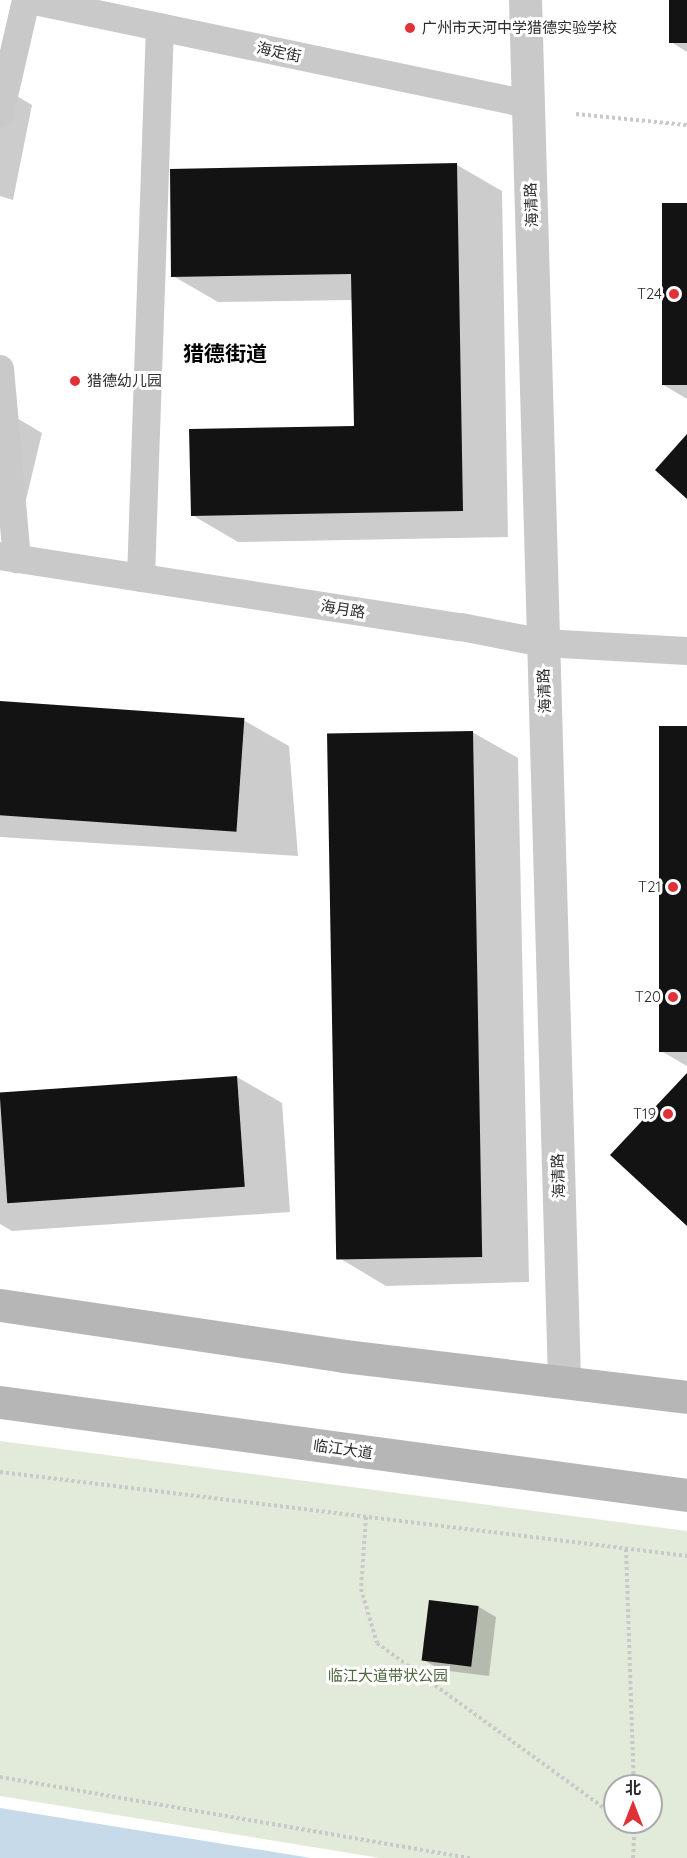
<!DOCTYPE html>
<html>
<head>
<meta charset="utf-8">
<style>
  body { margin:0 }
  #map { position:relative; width:687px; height:1858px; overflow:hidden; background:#fff; font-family:Quicksand,"Noto Sans SC",sans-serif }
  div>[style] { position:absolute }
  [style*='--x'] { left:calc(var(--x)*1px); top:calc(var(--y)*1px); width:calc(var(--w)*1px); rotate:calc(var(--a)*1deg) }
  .green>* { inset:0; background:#e2eada }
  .water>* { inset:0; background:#c6daea }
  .shadow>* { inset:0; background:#0003 }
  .building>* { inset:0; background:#131313; transform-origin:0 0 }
  .path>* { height:4px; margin-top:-2px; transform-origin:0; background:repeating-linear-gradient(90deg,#c9c9c9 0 3px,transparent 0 6px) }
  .minor>* { height:28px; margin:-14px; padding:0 14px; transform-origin:14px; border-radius:14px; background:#c9c9c9 }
  .tertiary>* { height:33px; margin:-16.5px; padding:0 16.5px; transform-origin:16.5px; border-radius:16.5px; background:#c9c9c9 }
  .secondary>* { height:33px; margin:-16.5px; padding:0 16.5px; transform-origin:16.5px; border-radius:16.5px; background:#b6b6b6 }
  .dots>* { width:16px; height:16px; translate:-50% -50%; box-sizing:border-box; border:3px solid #fff; border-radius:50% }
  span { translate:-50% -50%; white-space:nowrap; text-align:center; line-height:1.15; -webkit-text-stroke:6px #fff; paint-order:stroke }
  .poi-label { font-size:15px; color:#2c2c2c }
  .left { translate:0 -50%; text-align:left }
  .right { translate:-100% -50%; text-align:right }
  .street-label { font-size:15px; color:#2c2c2c }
  .park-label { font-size:15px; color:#4d663b }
  .district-label { font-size:21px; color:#000; font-weight:700 }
  .north { position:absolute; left:603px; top:1774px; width:60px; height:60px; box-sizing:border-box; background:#fff; border:2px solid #ababab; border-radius:50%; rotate:0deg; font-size:16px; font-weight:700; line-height:24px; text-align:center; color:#2c2c2c }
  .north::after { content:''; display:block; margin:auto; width:21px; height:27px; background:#e03236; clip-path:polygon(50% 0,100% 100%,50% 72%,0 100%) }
</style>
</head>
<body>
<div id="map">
  <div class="green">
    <div style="clip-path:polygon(evenodd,0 1441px,687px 1531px,687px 1858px,380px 1858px,0 1796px,0 1441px,615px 1786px,651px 1786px,651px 1822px,615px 1822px,615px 1786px)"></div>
  </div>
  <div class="water">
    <div style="clip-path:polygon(0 1808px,311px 1858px,0 1858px)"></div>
  </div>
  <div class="shadow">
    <div style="clip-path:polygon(671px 0,687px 0,687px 52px,671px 42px)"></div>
    <div style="clip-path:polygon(0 86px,32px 105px,13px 200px,0 196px)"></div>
    <div style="clip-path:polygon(457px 165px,502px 191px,508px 537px,238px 542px,192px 515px,355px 428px,353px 300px,218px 302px,173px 276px,171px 170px)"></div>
    <div style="clip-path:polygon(687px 205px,687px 399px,662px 384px)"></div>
    <div style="clip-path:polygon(0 408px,42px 433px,18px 533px)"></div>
    <div style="clip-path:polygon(0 703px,243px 720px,289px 746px,298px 856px,0 837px)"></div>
    <div style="clip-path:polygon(687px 727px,687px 1066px,661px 1051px)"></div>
    <div style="clip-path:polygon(472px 732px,518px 758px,529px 1282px,386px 1286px,341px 1259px)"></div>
    <div style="clip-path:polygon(237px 1077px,282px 1103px,290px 1212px,12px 1231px,0 1224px,0 1093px)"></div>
    <div style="clip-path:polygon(479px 1607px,496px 1617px,489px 1676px,441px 1670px,424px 1660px)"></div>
  </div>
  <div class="building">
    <div style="left:669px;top:0;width:18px;height:43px"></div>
    <div style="clip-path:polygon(457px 163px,463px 511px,191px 516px,189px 429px,354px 426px,351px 274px,171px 277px,170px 169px)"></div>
    <div style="left:662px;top:203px;width:25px;height:182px"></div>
    <div style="clip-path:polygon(687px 434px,687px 499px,655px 470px)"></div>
    <div style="left:0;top:701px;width:245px;height:114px;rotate:4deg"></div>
    <div style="left:659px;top:726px;width:28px;height:326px"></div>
    <div style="left:473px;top:731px;width:526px;height:146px;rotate:89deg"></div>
    <div style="clip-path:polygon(687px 1073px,687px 1226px,610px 1155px)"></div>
    <div style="left:237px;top:1076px;width:111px;height:238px;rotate:86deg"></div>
    <div style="left:429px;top:1600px;width:50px;height:61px;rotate:7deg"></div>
  </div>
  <div class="path">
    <div style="--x:576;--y:114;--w:112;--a:5.7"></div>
    <div style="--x:0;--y:1472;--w:692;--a:6.97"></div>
    <div style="--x:366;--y:1517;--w:72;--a:94"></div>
    <div style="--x:361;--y:1589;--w:56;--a:73.5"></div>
    <div style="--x:377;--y:1643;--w:294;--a:36"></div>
    <div style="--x:626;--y:1549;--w:237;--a:88.1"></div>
    <div style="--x:0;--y:1777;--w:477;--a:9.8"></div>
    <div style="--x:623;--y:1822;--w:15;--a:37"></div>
    <div style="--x:633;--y:1858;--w:36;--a:-87"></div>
  </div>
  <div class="minor">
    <div style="--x:30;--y:0;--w:509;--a:11.8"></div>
    <div style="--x:0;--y:113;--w:116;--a:-77"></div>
    <div style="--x:0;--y:369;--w:191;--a:84.9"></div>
    <div style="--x:0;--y:556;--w:466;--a:8.8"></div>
    <div style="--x:461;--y:627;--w:84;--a:11"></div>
    <div style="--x:543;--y:643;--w:144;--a:3.2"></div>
    <div style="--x:141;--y:578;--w:551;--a:-88.03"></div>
  </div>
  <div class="tertiary">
    <div style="--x:525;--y:0;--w:1382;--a:88.38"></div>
  </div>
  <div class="secondary">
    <div style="--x:0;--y:1305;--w:348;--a:8.4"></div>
    <div style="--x:344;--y:1356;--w:345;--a:6.8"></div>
    <div style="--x:0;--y:1402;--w:693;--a:7.71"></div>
  </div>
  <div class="dots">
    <div style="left:410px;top:28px;background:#e03236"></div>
    <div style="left:674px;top:294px;background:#e03236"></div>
    <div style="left:75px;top:381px;background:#e03236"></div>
    <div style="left:673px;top:887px;background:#e03236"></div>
    <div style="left:673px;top:997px;background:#e03236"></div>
    <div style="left:668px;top:1114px;background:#e03236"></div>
  </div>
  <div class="poi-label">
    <span class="left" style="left:422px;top:28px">广州市天河中学猎德实验学校</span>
    <span class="right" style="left:662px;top:294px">T24</span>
    <span class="left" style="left:87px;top:381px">猎德幼儿园</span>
    <span class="right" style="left:661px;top:887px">T21</span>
    <span class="right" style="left:661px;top:997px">T20</span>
    <span class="right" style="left:656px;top:1114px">T19</span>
  </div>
  <div class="street-label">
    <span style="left:279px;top:52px;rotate:12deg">海定街</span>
    <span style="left:531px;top:205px;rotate:-92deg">海清路</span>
    <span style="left:343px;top:609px;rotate:9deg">海月路</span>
    <span style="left:544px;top:691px;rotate:-92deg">海清路</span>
    <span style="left:558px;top:1176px;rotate:-92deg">海清路</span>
    <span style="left:343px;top:1449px;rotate:8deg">临江大道</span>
  </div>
  <div class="park-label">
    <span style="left:388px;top:1676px">临江大道带状公园</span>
  </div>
  <div class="district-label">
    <span style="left:225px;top:353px">猎德街道</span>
  </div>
  <div class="north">北</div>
</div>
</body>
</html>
